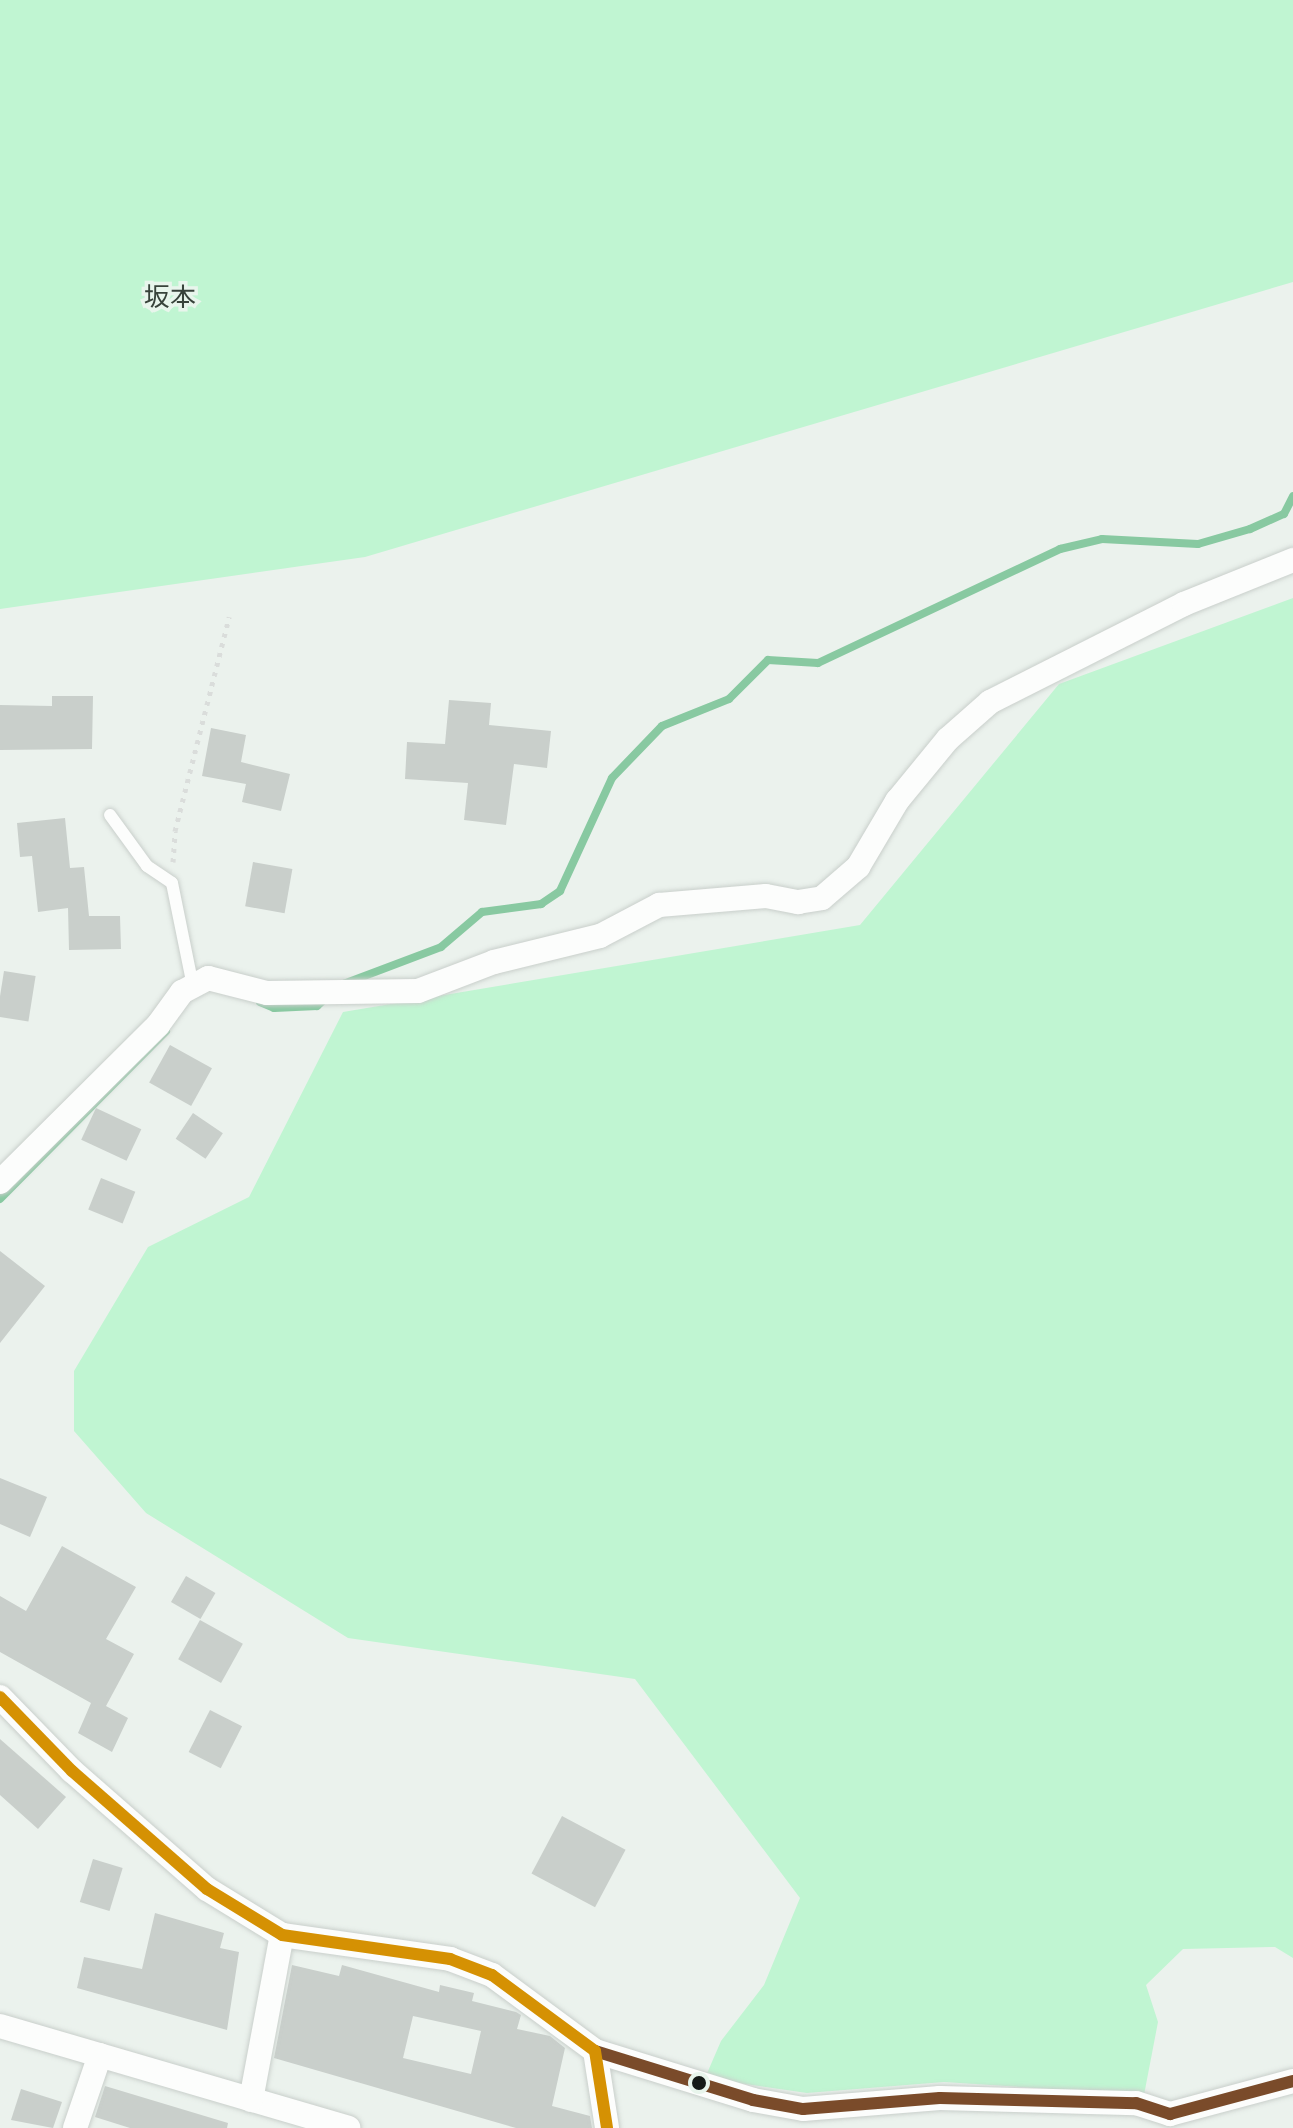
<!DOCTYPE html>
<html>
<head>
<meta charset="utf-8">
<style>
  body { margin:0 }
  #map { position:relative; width:1293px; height:2128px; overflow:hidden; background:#ebf2ed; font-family:Mulish,"Noto Sans JP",sans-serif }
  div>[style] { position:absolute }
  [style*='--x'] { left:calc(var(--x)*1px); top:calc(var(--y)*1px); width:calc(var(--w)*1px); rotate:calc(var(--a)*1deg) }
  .green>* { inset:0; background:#c0f5d2 }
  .stream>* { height:8px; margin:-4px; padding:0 4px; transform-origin:4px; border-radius:4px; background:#88c9a1 }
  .building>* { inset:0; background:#c9cfcb; transform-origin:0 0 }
  .path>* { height:5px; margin-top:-2.5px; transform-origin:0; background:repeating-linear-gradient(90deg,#dadddb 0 4px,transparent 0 10px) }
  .roads { filter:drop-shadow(0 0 2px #c9cfcb) drop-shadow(0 0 2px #c9cfcb) }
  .service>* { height:12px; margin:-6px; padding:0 6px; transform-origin:6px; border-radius:6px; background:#fcfdfc }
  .minor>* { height:24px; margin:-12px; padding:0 12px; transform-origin:12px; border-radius:12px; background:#fcfdfc }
  .bus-1>* { height:12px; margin:-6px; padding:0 6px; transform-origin:6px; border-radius:6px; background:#7a4b2a }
  .bus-2>* { height:12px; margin:-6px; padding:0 6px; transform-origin:6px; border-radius:6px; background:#d59103 }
  .dots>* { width:22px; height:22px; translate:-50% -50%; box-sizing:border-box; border:4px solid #e8f5ec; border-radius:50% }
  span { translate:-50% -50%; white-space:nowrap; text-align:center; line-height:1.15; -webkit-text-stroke:7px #e8f5ec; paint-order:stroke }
  .quarter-label { font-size:26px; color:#38433b }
</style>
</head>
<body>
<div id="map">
  <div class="green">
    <div style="clip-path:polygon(0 0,1293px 0,1293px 282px,365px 557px,0 609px)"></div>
    <div style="clip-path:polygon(1293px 598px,1293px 1958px,1275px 1947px,1183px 1949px,1146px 1985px,1158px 2022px,1144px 2095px,944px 2082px,807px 2093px,705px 2078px,721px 2041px,764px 1985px,800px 1898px,635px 1679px,348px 1638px,146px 1513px,74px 1431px,74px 1371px,148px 1247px,249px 1197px,343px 1012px,860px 925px,1059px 684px)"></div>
  </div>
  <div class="stream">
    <div style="--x:338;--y:986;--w:110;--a:-20.7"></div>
    <div style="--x:441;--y:947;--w:54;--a:-40.5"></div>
    <div style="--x:482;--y:912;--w:60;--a:-7.7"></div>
    <div style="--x:541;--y:904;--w:23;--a:-34"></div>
    <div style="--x:560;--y:891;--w:124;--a:-65.3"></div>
    <div style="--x:612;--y:778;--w:72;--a:-46.1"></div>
    <div style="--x:662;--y:726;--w:72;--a:-21.9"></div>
    <div style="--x:729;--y:699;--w:55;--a:-45"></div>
    <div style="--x:768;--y:660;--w:50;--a:3.4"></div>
    <div style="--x:818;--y:663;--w:268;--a:-25.2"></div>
    <div style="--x:1060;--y:549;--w:43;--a:-13.4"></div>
    <div style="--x:1102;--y:539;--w:96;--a:3"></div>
    <div style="--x:1198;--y:544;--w:54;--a:-16.1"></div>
    <div style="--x:1250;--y:529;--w:37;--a:-24"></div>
    <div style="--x:1284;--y:514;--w:20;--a:-63"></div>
    <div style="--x:260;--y:1002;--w:15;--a:23"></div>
    <div style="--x:274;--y:1008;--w:43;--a:-2.7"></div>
    <div style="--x:317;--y:1006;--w:12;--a:-42"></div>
    <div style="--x:0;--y:1199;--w:236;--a:-45.3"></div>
  </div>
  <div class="building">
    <div style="clip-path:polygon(52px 696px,93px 696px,92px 749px,0 750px,0 705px,52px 706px)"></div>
    <div style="clip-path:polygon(449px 700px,491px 703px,489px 725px,551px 731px,547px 768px,514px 764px,506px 825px,464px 820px,468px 783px,405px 779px,407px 742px,445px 744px)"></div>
    <div style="clip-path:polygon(211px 728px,246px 735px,241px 762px,290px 774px,281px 811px,242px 802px,246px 784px,202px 776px)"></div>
    <div style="clip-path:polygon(65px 818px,70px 868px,84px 867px,89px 916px,120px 916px,121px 949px,69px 950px,68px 908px,38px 912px,32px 856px,20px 857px,17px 823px)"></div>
    <div style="left:253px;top:862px;width:40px;height:45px;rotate:10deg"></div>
    <div style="left:4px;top:971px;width:32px;height:46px;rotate:9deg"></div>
    <div style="left:170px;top:1045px;width:48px;height:43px;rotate:29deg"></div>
    <div style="left:96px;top:1108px;width:50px;height:35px;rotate:25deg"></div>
    <div style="left:193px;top:1113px;width:36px;height:31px;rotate:34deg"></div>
    <div style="left:101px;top:1178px;width:37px;height:34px;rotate:22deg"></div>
    <div style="clip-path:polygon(0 1251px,45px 1286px,0 1343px)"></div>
    <div style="clip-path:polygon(0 1478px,47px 1497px,30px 1537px,0 1524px)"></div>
    <div style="clip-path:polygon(62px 1546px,136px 1587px,106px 1639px,134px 1654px,106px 1706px,128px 1718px,112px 1752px,78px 1733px,91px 1703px,0 1652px,0 1596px,26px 1611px)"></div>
    <div style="left:186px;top:1576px;width:34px;height:30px;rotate:30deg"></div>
    <div style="left:200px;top:1620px;width:49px;height:45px;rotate:29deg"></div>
    <div style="left:210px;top:1710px;width:36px;height:47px;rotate:27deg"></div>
    <div style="clip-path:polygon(0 1739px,66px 1797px,38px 1829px,0 1795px)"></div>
    <div style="left:562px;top:1816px;width:72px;height:65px;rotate:28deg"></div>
    <div style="left:93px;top:1859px;width:31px;height:45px;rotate:17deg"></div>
    <div style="clip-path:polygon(155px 1913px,224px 1933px,220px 1948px,239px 1952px,227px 2030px,77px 1988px,84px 1957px,142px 1969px)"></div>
    <div style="clip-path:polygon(evenodd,292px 1965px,339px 1976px,342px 1965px,439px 1992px,440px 1985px,474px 1993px,472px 2001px,516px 2012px,521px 2015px,517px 2029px,550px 2036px,565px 2048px,552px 2106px,590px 2116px,592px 2128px,516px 2128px,274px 2058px,292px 1965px,413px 2016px,481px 2031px,471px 2074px,403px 2058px,413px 2016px)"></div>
    <div style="clip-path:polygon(105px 2086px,228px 2123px,227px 2128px,130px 2128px,95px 2117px)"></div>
    <div style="clip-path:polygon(21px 2089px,62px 2102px,53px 2128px,11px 2120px)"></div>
  </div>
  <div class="path">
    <div style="--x:173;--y:862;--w:31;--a:-86"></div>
    <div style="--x:175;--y:831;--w:221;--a:-75.8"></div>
  </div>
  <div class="roads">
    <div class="service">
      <div style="--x:110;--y:815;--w:63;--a:54"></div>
      <div style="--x:147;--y:866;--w:30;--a:34"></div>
      <div style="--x:172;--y:883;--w:105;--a:78.5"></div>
    </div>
    <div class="minor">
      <div style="--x:0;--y:1182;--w:223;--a:-44.8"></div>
      <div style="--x:158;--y:1025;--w:41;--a:-54"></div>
      <div style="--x:182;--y:992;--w:30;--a:-28"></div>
      <div style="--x:208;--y:978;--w:61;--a:14.3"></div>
      <div style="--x:267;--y:993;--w:151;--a:-0.8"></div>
      <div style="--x:418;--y:991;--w:81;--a:-20.9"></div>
      <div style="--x:494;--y:962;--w:109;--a:-13.8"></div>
      <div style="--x:600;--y:936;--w:67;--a:-27.7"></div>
      <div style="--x:659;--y:905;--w:107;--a:-4.8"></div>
      <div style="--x:766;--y:896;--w:33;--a:11"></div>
      <div style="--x:798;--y:902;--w:24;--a:-9"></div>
      <div style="--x:822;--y:898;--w:48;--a:-40.7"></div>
      <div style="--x:858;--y:867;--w:77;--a:-59.4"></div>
      <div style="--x:897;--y:801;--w:80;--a:-50.6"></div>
      <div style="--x:948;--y:739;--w:56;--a:-41.4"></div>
      <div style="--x:990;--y:702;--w:217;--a:-26.8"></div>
      <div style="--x:1184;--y:604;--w:118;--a:-22"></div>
      <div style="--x:0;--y:1697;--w:103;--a:45.8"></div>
      <div style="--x:72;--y:1771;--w:179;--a:41.2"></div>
      <div style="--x:207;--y:1889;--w:88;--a:31.5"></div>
      <div style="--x:282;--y:1935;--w:170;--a:8.1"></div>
      <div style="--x:450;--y:1959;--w:45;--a:20.9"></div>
      <div style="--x:492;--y:1975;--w:128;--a:36.4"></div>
      <div style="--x:595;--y:2051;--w:78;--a:81.1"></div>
      <div style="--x:0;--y:2026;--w:363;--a:16.3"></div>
      <div style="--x:595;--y:2051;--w:165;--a:17.2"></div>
      <div style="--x:753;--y:2100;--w:51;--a:10.2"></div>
      <div style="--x:803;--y:2109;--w:137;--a:-4.6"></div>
      <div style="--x:940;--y:2098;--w:196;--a:1.5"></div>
      <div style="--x:1136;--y:2103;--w:36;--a:18"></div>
      <div style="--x:1170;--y:2114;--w:127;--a:-15"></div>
      <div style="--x:251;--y:2100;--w:168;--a:-79.4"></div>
      <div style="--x:75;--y:2128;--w:77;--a:-71.1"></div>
    </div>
  </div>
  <div class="bus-1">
    <div style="--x:595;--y:2051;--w:165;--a:17.2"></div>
    <div style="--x:753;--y:2100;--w:51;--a:10.2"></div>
    <div style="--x:803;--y:2109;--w:137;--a:-4.6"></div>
    <div style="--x:940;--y:2098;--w:196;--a:1.5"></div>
    <div style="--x:1136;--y:2103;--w:36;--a:18"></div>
    <div style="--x:1170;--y:2114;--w:127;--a:-15"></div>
  </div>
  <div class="bus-2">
    <div style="--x:0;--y:1697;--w:103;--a:45.8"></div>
    <div style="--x:72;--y:1771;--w:179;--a:41.2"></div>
    <div style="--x:207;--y:1889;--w:88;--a:31.5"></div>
    <div style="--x:282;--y:1935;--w:170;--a:8.1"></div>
    <div style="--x:450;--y:1959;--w:45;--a:20.9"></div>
    <div style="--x:492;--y:1975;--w:128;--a:36.4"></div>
    <div style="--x:595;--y:2051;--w:78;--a:81.1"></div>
  </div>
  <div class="dots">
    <div style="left:699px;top:2083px;background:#151a17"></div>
  </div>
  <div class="quarter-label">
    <span style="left:170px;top:297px">坂本</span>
  </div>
</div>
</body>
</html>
